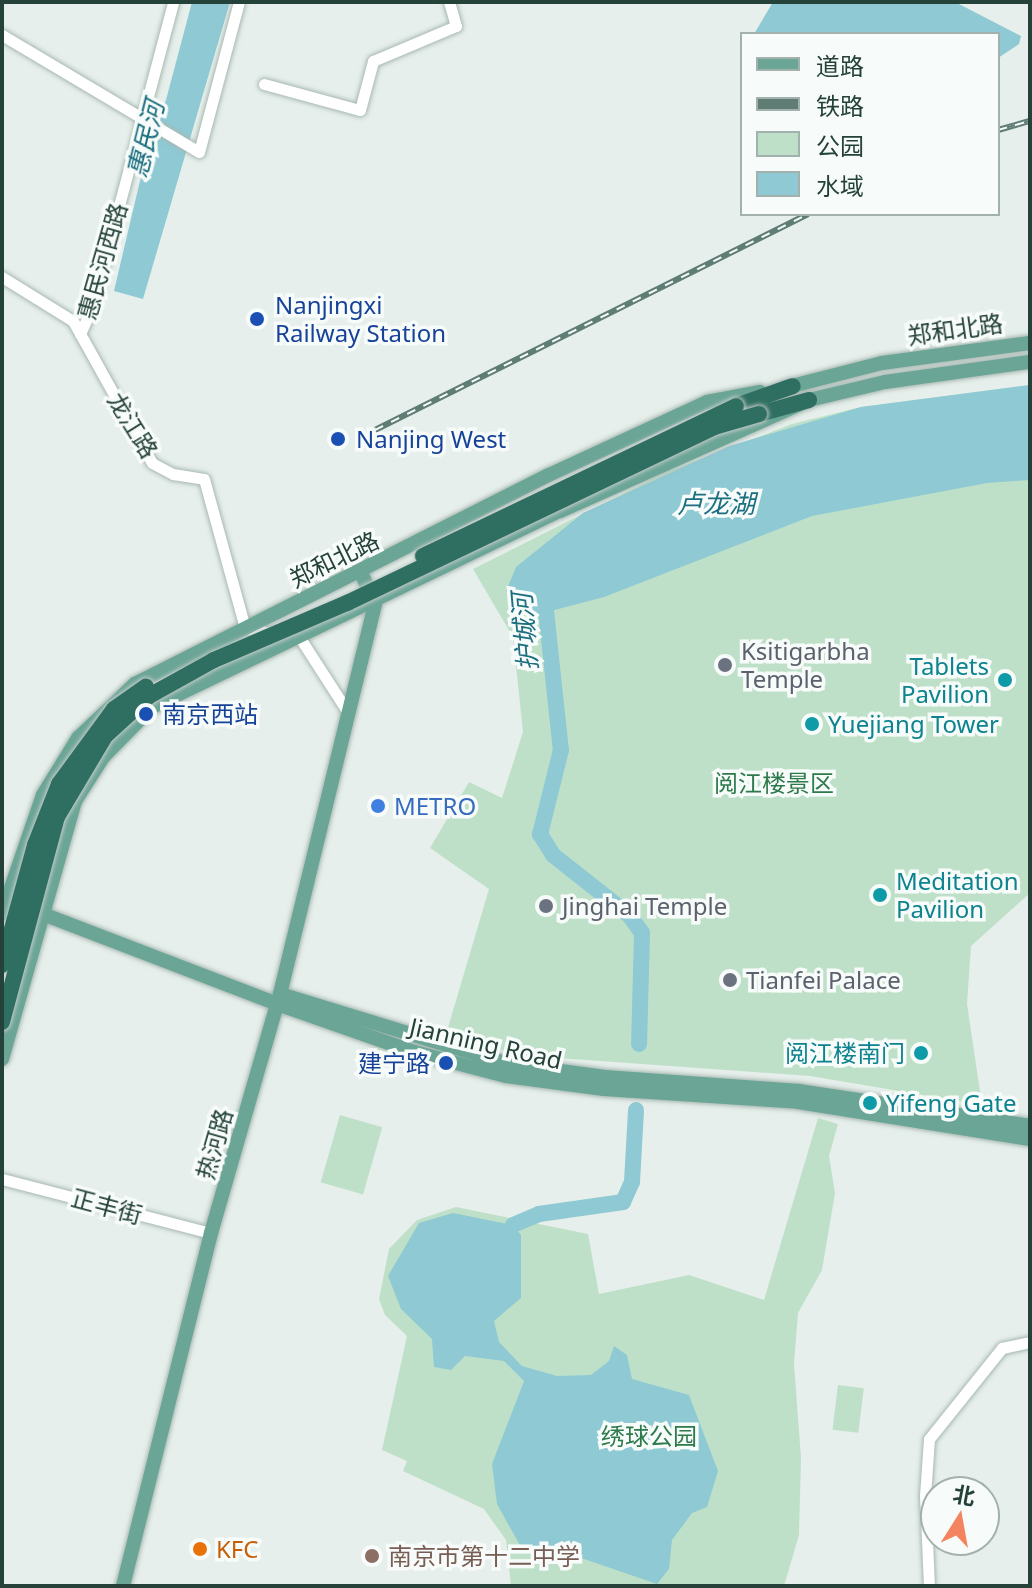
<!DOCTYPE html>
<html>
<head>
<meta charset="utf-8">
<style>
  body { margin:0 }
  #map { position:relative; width:1032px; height:1588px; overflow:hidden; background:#e6efeb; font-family:"Noto Sans","Noto Sans SC",sans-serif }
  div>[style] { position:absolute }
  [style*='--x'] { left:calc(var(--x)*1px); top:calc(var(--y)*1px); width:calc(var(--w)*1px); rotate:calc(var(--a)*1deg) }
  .green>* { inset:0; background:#bfe0c8; transform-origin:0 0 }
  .water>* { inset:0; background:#8ec9d4 }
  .river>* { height:16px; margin:-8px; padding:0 8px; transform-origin:8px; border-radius:8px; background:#8ec9d4 }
  .roads { filter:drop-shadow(0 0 2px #a8b8b2) drop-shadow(0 0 2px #a8b8b2) }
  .minor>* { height:11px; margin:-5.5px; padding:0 5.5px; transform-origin:5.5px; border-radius:5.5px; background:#fff }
  .major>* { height:14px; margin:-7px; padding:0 7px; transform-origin:7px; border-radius:7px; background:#6aa596 }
  .highway>* { height:16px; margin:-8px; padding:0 8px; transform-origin:8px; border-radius:8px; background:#2f6f62 }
  .rail>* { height:6px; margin-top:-3px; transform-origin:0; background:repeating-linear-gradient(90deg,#f7fbf9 0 9px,#5f7d75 0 18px); box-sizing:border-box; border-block:2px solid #5f7d75 }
  .bridges { filter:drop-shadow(0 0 2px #c2cac8) drop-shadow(0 0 2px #c2cac8) }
  .highway-bridge>* { height:16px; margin:-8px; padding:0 8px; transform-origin:8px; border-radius:8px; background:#2f6f62 }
  .dots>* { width:22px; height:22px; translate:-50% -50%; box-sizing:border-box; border:4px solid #f7fbf9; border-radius:50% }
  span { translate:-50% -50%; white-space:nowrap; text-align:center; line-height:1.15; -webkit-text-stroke:7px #f7fbf9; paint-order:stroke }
  .street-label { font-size:24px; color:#24423a }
  .transit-label { font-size:24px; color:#164399 }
  .left { translate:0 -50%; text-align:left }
  .right { translate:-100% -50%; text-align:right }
  .worship-label { font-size:24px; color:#5b616d }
  .culture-label { font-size:24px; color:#0d838f }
  .park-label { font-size:24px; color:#2d7a4b }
  .shop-label { font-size:24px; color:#366cbe }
  .food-label { font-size:24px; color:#c56008 }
  .education-label { font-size:24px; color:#785e54 }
  .water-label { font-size:26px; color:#1c6f80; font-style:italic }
  .frame { position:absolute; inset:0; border:4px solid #24423a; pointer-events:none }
  .legend { position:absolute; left:740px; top:32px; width:260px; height:184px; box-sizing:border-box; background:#f7fbf9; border:2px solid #a3b1ad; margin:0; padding:10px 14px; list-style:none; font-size:24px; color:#24423a }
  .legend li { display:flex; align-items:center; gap:16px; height:40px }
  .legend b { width:40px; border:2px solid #a3b1ad }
  .north { position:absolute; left:920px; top:1476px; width:80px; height:80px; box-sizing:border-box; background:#f7fbf9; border:2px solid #a3b1ad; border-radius:50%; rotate:11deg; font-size:22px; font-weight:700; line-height:32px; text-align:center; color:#24423a }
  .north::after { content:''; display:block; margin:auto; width:28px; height:36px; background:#f4845f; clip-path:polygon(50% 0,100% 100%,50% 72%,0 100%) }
</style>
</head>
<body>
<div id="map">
  <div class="green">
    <div style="clip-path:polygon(1030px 385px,1030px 893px,971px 946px,967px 1004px,982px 1105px,810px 1076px,516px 1055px,447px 1031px,489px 889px,430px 848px,469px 782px,502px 798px,523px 732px,513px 637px,473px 569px,666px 472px,792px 424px,861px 407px)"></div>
    <div style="left:340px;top:1115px;width:44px;height:70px;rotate:16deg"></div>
    <div style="clip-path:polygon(818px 1118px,838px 1124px,829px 1156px,835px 1193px,822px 1270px,798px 1313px,794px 1364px,801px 1458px,799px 1535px,784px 1586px,511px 1586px,506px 1540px,484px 1509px,403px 1471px,407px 1461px,382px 1450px,407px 1336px,385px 1315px,379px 1299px,389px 1249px,417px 1220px,456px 1207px,588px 1234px,599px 1294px,689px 1275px,764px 1300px)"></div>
    <div style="left:838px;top:1385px;width:26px;height:45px;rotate:7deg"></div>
  </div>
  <div class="water">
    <div style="clip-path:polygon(192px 2px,230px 2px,143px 299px,114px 291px,152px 130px,166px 100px)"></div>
    <div style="clip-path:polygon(773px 2px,955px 2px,1021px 36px,1019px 44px,998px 58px,998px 34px,754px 34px)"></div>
    <div style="clip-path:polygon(1030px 385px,1030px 480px,987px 483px,812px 516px,604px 597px,528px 617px,506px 591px,516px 567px,583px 513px,729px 446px,861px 407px)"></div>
    <div style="clip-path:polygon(453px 1213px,513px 1225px,521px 1235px,521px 1298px,494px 1321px,499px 1342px,522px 1366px,557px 1376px,591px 1375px,609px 1361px,614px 1346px,627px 1355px,632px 1379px,689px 1395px,718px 1471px,707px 1507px,692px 1513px,672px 1540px,669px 1569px,657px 1584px,549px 1547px,522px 1549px,497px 1504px,492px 1464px,524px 1381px,504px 1361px,465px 1356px,451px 1370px,434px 1367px,432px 1339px,401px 1309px,388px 1276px,419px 1223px)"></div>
  </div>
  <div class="river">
    <div style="--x:544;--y:592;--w:159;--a:83.9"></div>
    <div style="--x:561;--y:750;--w:87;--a:104"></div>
    <div style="--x:540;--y:834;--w:25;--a:58"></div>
    <div style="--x:553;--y:855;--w:97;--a:38.3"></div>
    <div style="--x:629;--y:915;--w:22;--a:54"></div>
    <div style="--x:642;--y:933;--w:111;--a:91.5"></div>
    <div style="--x:513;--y:1225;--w:28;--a:-23"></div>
    <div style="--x:539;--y:1214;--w:85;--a:-8.1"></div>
    <div style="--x:623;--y:1202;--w:22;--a:-66"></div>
    <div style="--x:632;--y:1182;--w:72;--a:-86.8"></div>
  </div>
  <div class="roads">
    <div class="minor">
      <div style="--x:2;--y:35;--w:229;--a:30.7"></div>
      <div style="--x:199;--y:152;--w:155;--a:-75.1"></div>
      <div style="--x:264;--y:84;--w:99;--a:15.2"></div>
      <div style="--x:360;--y:110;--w:51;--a:-75.1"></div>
      <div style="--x:373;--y:61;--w:90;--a:-22.9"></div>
      <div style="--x:456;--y:26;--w:25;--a:-106"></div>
      <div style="--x:2;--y:277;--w:84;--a:31.8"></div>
      <div style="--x:73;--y:321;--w:162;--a:60.9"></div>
      <div style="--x:152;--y:463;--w:24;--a:28"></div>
      <div style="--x:173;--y:474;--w:31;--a:9"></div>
      <div style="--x:204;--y:479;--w:155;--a:74.6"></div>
      <div style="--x:245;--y:628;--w:32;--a:11"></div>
      <div style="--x:80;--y:334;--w:30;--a:-66"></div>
      <div style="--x:92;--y:307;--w:316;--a:-75.1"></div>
      <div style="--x:293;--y:637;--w:7;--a:8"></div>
      <div style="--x:300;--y:638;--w:90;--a:57.2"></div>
      <div style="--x:2;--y:1179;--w:216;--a:14.5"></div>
      <div style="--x:929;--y:1586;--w:90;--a:-92.5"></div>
      <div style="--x:925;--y:1496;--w:57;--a:-86"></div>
      <div style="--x:929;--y:1439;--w:117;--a:-51.3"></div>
      <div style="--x:1002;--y:1348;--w:29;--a:-12"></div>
    </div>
    <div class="major">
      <div style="--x:784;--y:388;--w:101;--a:-14.3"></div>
      <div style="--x:882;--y:363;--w:149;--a:-7.7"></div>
      <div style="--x:35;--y:911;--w:259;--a:21"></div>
      <div style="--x:277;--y:1004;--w:145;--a:19.3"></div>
      <div style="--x:414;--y:1052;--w:95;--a:14.6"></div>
      <div style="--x:506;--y:1076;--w:99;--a:7.6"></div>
      <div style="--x:604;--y:1089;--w:194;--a:3.8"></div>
      <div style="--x:798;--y:1102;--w:235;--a:9.1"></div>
      <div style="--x:2;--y:914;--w:126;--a:-71"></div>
      <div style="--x:43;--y:795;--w:67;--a:-58.4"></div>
      <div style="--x:78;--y:738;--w:79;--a:-43.5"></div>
      <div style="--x:135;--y:684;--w:464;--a:-26.8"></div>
      <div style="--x:549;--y:475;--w:174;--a:-24.8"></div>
      <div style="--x:707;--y:402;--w:54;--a:-10.7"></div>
      <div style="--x:280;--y:994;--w:239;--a:17"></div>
      <div style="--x:509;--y:1064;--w:97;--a:7.7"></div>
      <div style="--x:605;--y:1077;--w:195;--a:4.1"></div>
      <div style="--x:799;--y:1091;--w:234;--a:8.6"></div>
      <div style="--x:2;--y:1059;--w:268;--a:-74.2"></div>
      <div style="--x:75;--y:801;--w:52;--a:-57.5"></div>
      <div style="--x:103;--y:757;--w:70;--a:-45.6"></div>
      <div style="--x:152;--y:707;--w:453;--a:-25.7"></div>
      <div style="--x:560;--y:511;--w:273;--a:-24"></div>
      <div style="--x:809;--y:400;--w:78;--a:-13.3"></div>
      <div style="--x:885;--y:382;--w:146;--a:-7.9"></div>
      <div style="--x:123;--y:1586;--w:364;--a:-76"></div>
      <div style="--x:211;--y:1233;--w:249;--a:-73.9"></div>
      <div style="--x:280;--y:994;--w:401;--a:-76.3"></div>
      <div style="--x:375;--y:604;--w:34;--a:-114"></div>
    </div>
    <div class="highway">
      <div style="--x:736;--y:406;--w:60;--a:-19.3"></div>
      <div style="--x:759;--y:414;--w:52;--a:-15.6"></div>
    </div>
  </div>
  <div class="rail">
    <div style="--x:998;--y:130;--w:33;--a:-16"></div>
    <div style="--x:375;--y:430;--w:484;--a:-26.5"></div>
  </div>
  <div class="bridges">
    <div class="highway-bridge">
      <div style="--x:423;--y:556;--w:347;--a:-25.6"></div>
      <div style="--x:2;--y:965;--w:124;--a:-74.6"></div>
      <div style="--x:35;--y:845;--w:66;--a:-68.5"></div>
      <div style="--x:59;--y:784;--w:93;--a:-53.7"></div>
      <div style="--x:114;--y:709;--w:39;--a:-35"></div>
      <div style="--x:2;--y:1022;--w:212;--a:-75"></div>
      <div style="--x:57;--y:817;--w:94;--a:-59.3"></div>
      <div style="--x:105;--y:736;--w:59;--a:-42.3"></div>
      <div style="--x:149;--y:696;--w:74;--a:-29"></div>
      <div style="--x:214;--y:660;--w:145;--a:-23.2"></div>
      <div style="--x:347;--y:603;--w:407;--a:-25.6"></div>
      <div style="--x:714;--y:427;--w:47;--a:-16.1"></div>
    </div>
  </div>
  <div class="dots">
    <div style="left:257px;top:319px;background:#1a4fb4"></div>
    <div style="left:338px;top:439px;background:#1a4fb4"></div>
    <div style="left:725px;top:665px;background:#6b7280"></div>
    <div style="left:1005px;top:680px;background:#0f9aa8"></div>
    <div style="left:146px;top:714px;background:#1a4fb4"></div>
    <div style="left:812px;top:724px;background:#0f9aa8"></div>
    <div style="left:378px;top:806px;background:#3f7fe0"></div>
    <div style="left:880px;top:895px;background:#0f9aa8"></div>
    <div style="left:546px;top:906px;background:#6b7280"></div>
    <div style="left:730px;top:980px;background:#6b7280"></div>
    <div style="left:921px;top:1053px;background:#0f9aa8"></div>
    <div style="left:446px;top:1063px;background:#1a4fb4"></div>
    <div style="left:870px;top:1103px;background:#0f9aa8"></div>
    <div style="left:200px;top:1549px;background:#e8710a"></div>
    <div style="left:372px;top:1556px;background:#8d6e63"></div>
  </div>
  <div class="street-label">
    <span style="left:102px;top:261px;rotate:-74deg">惠民河西路</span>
    <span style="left:955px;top:329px;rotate:-8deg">郑和北路</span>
    <span style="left:133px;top:425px;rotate:58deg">龙江路</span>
    <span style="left:334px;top:559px;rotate:-26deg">郑和北路</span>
    <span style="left:486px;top:1043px;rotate:13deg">Jianning Road</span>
    <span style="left:214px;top:1144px;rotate:-74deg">热河路</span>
    <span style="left:107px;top:1206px;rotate:15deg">正丰街</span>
  </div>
  <div class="transit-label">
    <span class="left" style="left:275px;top:319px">Nanjingxi<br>Railway Station</span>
    <span class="left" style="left:356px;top:439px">Nanjing West</span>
    <span class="left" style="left:162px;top:714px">南京西站</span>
    <span class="right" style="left:430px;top:1063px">建宁路</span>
  </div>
  <div class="worship-label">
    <span class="left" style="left:741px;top:665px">Ksitigarbha<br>Temple</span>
    <span class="left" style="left:562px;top:906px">Jinghai Temple</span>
    <span class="left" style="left:746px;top:980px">Tianfei Palace</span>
  </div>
  <div class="culture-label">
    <span class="right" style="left:989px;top:680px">Tablets<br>Pavilion</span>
    <span class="left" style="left:828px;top:724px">Yuejiang Tower</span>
    <span class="left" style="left:896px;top:895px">Meditation<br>Pavilion</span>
    <span class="right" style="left:905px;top:1053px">阅江楼南门</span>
    <span class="left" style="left:886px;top:1103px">Yifeng Gate</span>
  </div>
  <div class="park-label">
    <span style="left:774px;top:783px">阅江楼景区</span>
    <span style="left:649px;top:1436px">绣球公园</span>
  </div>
  <div class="shop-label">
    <span class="left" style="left:394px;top:806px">METRO</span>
  </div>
  <div class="food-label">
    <span class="left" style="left:216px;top:1549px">KFC</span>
  </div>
  <div class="education-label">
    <span class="left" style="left:388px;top:1556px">南京市第十二中学</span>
  </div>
  <div class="water-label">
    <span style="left:146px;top:139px;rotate:-76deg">惠民河</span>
    <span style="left:716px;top:504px">卢龙湖</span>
    <span style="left:525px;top:632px;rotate:-95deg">护城河</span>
  </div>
  <div class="frame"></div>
  <ul class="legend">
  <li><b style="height:10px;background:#6aa596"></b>道路</li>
  <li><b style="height:10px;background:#5f7d75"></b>铁路</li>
  <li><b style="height:22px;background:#bfe0c8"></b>公园</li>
  <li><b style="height:22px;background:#8ec9d4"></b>水域</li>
  </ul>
  <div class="north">北</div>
</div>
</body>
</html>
